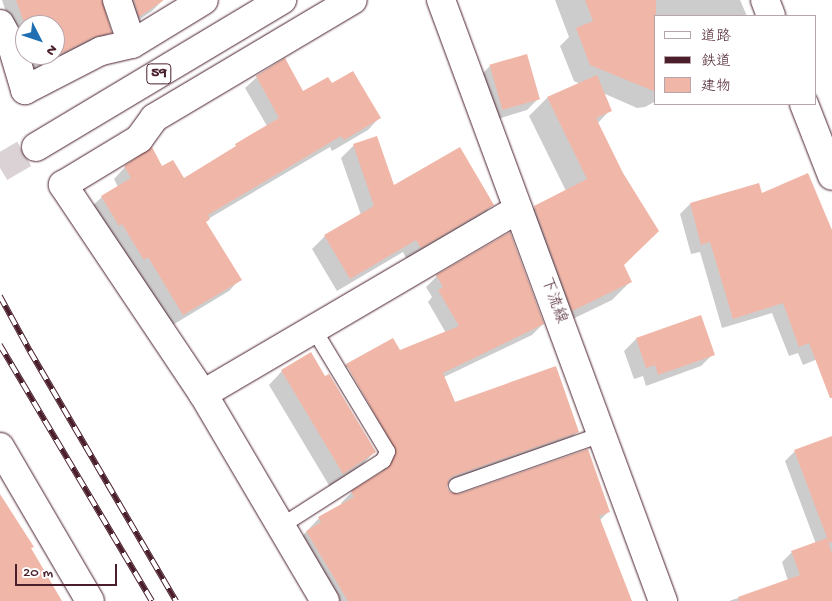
<!DOCTYPE html>
<html>
<head>
<meta charset="utf-8">
<style>
  body { margin:0 }
  #map { position:relative; width:832px; height:601px; overflow:hidden; background:#fff; font-family:"Gochi Hand","Klee One",sans-serif }
  div>[style] { position:absolute }
  [style*='--x'] { left:calc(var(--x)*1px); top:calc(var(--y)*1px); width:calc(var(--w)*1px); rotate:calc(var(--a)*1deg) }
  .shadow>* { inset:0; background:#0003 }
  .building>* { inset:0; background:#f0b7a8; transform-origin:0 0 }
  .primary-tunnel>* { height:28px; margin-top:-14px; transform-origin:0; background:repeating-linear-gradient(90deg,#dbd2d5 0 28px,transparent 0 42px) }
  .roads { filter:drop-shadow(0 0 1px #4a1f2b) drop-shadow(0 0 1px #4a1f2b) }
  .lane>* { height:15px; margin:-7.5px; padding:0 7.5px; transform-origin:7.5px; border-radius:7.5px; background:#fff }
  .street>* { height:28px; margin:-14px; padding:0 14px; transform-origin:14px; border-radius:14px; background:#fff }
  .primary>* { height:28px; margin:-14px; padding:0 14px; transform-origin:14px; border-radius:14px; background:#fff }
  .rail>* { height:5.5px; margin-top:-2.75px; transform-origin:0; background:repeating-linear-gradient(90deg,#fff 0 11px,#4a1f2b 0 22px); box-sizing:border-box; border-block:1px solid #4a1f2b }
  span { translate:-50% -50%; white-space:nowrap; text-align:center; line-height:1.15; -webkit-text-stroke:4px #fff; paint-order:stroke }
  .shield-label span { padding:1px 4px; background:#fff; border:1px solid; border-radius:4px; -webkit-text-stroke-width:0 }
  .shield-label { font-size:15px; color:#4a1f2b; font-weight:700 }
  .street-label { font-size:16px; color:#4a1f2b }
  .legend { position:absolute; left:654px; top:15px; width:162px; height:90px; box-sizing:border-box; background:#fff; border:1px solid #b7a5aa; margin:0; padding:6px 9px; list-style:none; font-size:15px; color:#4a1f2b }
  .legend li { display:flex; align-items:center; gap:10px; height:25px }
  .legend b { width:25px; border:1px solid #b7a5aa }
  .north { position:absolute; left:15px; top:15px; width:50px; height:50px; box-sizing:border-box; background:#fff; border:1px solid #b7a5aa; border-radius:50%; rotate:131deg; font-size:14px; font-weight:700; line-height:20px; text-align:center; color:#4a1f2b }
  .north::after { content:''; display:block; margin:auto; width:18px; height:22px; background:#1f6fb2; clip-path:polygon(50% 0,100% 100%,50% 72%,0 100%) }
  .scale { position:absolute; left:15px; top:564px; width:102px; height:22px; box-sizing:border-box; border:2px solid #4a1f2b; border-top:0; padding-left:6px; font-size:15px; line-height:18px; white-space:nowrap; color:#4a1f2b; -webkit-text-stroke:4px #fff; paint-order:stroke }
</style>
</head>
<body>
<div id="map">
  <div class="shadow">
    <div style="clip-path:polygon(evenodd,2px 0,101px 0,110px 32px,99px 43px,27px 76px,2px 0,25px 25px,55px 25px,55px 55px,25px 55px,25px 25px)"></div>
    <div style="clip-path:polygon(117px 0,163px 0,152px 11px,128px 27px)"></div>
    <div style="clip-path:polygon(555px 0,740px 0,747px 16px,656px 16px,656px 101px,645px 107px,637px 108px,603px 93px,610px 110px,597px 124px,623px 265px,631px 281px,612px 300px,554px 328px,516px 226px,535px 207px,566px 191px,529px 116px,547px 98px,580px 84px,574px 81px,560px 46px,569px 37px)"></div>
    <div style="clip-path:polygon(526px 56px,539px 98px,527px 110px,491px 121px,478px 78px,490px 66px)"></div>
    <div style="clip-path:polygon(257px 77px,303px 93px,332px 85px,379px 118px,368px 130px,332px 151px,330px 147px,208px 219px,205px 222px,240px 279px,229px 291px,171px 326px,136px 268px,132px 270px,90px 208px,102px 197px,118px 187px,114px 179px,125px 167px,162px 167px,184px 180px,267px 126px,245px 88px)"></div>
    <div style="clip-path:polygon(354px 145px,394px 187px,492px 205px,480px 218px,407px 260px,403px 252px,337px 291px,312px 249px,325px 236px,361px 215px,341px 158px)"></div>
    <div style="clip-path:polygon(761px 195px,832px 233px,832px 393px,820px 358px,803px 365px,798px 353px,789px 356px,772px 313px,722px 328px,700px 252px,691px 254px,680px 214px,690px 204px)"></div>
    <div style="clip-path:polygon(evenodd,437px 276px,543px 324px,532px 335px,444px 377px,455px 404px,577px 432px,567px 442px,446px 485px,446px 488px,450px 494px,608px 512px,599px 521px,630px 601px,330px 601px,296px 543px,319px 518px,342px 505px,341px 503px,352px 492px,381px 474px,385px 466px,385px 457px,336px 376px,346px 365px,392px 339px,399px 351px,446px 333px,428px 302px,432px 297px,426px 287px,437px 276px,346px 367px,349px 367px,397px 452px,346px 367px)"></div>
    <div style="clip-path:polygon(700px 317px,713px 354px,701px 366px,646px 386px,643px 376px,634px 379px,624px 351px,636px 339px)"></div>
    <div style="clip-path:polygon(282px 371px,375px 451px,362px 465px,330px 487px,269px 385px)"></div>
    <div style="clip-path:polygon(832px 437px,832px 601px,729px 601px,788px 581px,782px 562px,792px 552px,816px 544px,785px 461px,795px 451px)"></div>
  </div>
  <div class="building">
    <div style="clip-path:polygon(16px 0,102px 0,112px 33px,94px 37px,39px 65px,36px 55px,55px 55px,55px 25px,25px 25px)"></div>
    <div style="clip-path:polygon(134px 0,164px 0,139px 17px)"></div>
    <div style="clip-path:polygon(585px 0,656px 0,656px 92px,590px 65px,576px 28px,593px 21px)"></div>
    <div style="left:527px;top:54px;width:47px;height:39px;rotate:74deg"></div>
    <div style="clip-path:polygon(285px 58px,303px 91px,328px 77px,332px 83px,353px 71px,381px 118px,344px 140px,341px 136px,208px 215px,210px 219px,206px 222px,242px 280px,183px 315px,148px 257px,144px 260px,122px 224px,119px 226px,101px 196px,131px 178px,124px 166px,152px 147px,162px 166px,173px 160px,184px 178px,236px 146px,235px 144px,279px 118px,256px 76px)"></div>
    <div style="clip-path:polygon(597px 75px,612px 111px,596px 118px,623px 173px,659px 231px,624px 265px,632px 282px,572px 311px,534px 206px,587px 179px,547px 97px)"></div>
    <div style="clip-path:polygon(377px 136px,394px 185px,460px 147px,494px 205px,421px 248px,416px 240px,350px 279px,324px 235px,374px 206px,353px 144px)"></div>
    <div style="clip-path:polygon(808px 173px,832px 230px,832px 398px,830px 398px,809px 343px,799px 347px,783px 303px,733px 319px,710px 242px,701px 245px,690px 203px,759px 183px,762px 193px)"></div>
    <div style="clip-path:polygon(510px 232px,544px 324px,443px 373px,455px 402px,556px 366px,579px 432px,453px 476px,449px 479px,447px 488px,450px 492px,459px 494px,588px 449px,610px 512px,599px 516px,632px 601px,348px 601px,306px 531px,321px 522px,318px 517px,354px 497px,351px 491px,388px 468px,396px 451px,346px 364px,393px 338px,400px 350px,459px 326px,438px 290px,443px 287px,436px 275px)"></div>
    <div style="clip-path:polygon(701px 315px,715px 355px,658px 375px,655px 365px,646px 368px,636px 338px)"></div>
    <div style="clip-path:polygon(311px 352px,325px 376px,329px 374px,376px 452px,343px 474px,281px 370px)"></div>
    <div style="clip-path:polygon(832px 436px,832px 542px,829px 543px,794px 450px)"></div>
    <div style="clip-path:polygon(0 494px,34px 547px,31px 548px,62px 601px,0 601px)"></div>
    <div style="clip-path:polygon(827px 538px,832px 554px,832px 601px,739px 601px,738px 597px,800px 575px,791px 551px)"></div>
  </div>
  <div class="primary-tunnel">
    <div style="--x:0;--y:168;--w:42;--a:-30.3"></div>
  </div>
  <div class="roads">
    <div class="lane">
      <div style="--x:456;--y:485;--w:154;--a:-19.4"></div>
      <div style="--x:280;--y:526;--w:122;--a:-32.7"></div>
      <div style="--x:383;--y:460;--w:10;--a:-66"></div>
      <div style="--x:387;--y:451;--w:141;--a:-121.1"></div>
    </div>
    <div class="street">
      <div style="--x:117;--y:0;--w:46;--a:71.2"></div>
      <div style="--x:441;--y:0;--w:641;--a:69.73"></div>
      <div style="--x:765;--y:0;--w:17;--a:69"></div>
      <div style="--x:0;--y:24;--w:25;--a:61"></div>
      <div style="--x:12;--y:46;--w:46;--a:73.5"></div>
      <div style="--x:25;--y:90;--w:85;--a:-27.2"></div>
      <div style="--x:101;--y:51;--w:32;--a:-13"></div>
      <div style="--x:132;--y:44;--w:84;--a:-31.4"></div>
      <div style="--x:804;--y:104;--w:77;--a:68.7"></div>
      <div style="--x:203;--y:394;--w:365;--a:-30.4"></div>
      <div style="--x:0;--y:447;--w:178;--a:59.7"></div>
      <div style="--x:325;--y:601;--w:240;--a:-120.5"></div>
      <div style="--x:203;--y:394;--w:252;--a:-123.8"></div>
      <div style="--x:63;--y:185;--w:89;--a:-31.2"></div>
      <div style="--x:139;--y:139;--w:26;--a:-54"></div>
      <div style="--x:154;--y:118;--w:231;--a:-30.7"></div>
    </div>
    <div class="primary">
      <div style="--x:36;--y:147;--w:287;--a:-30.9"></div>
    </div>
  </div>
  <div class="rail">
    <div style="--x:0;--y:296;--w:63;--a:61.4"></div>
    <div style="--x:30;--y:351;--w:290;--a:59.7"></div>
    <div style="--x:0;--y:345;--w:298;--a:59.3"></div>
  </div>
  <div class="shield-label">
    <span style="left:159px;top:74px">59</span>
  </div>
  <div class="street-label">
    <span style="left:552px;top:301px;rotate:70deg">下流線</span>
  </div>
  <ul class="legend">
  <li><b style="height:6px;background:#fff"></b>道路</li>
  <li><b style="height:6px;background:#4a1f2b"></b>鉄道</li>
  <li><b style="height:14px;background:#f0b7a8"></b>建物</li>
  </ul>
  <div class="north">N</div>
  <div class="scale">20 m</div>
</div>
</body>
</html>
